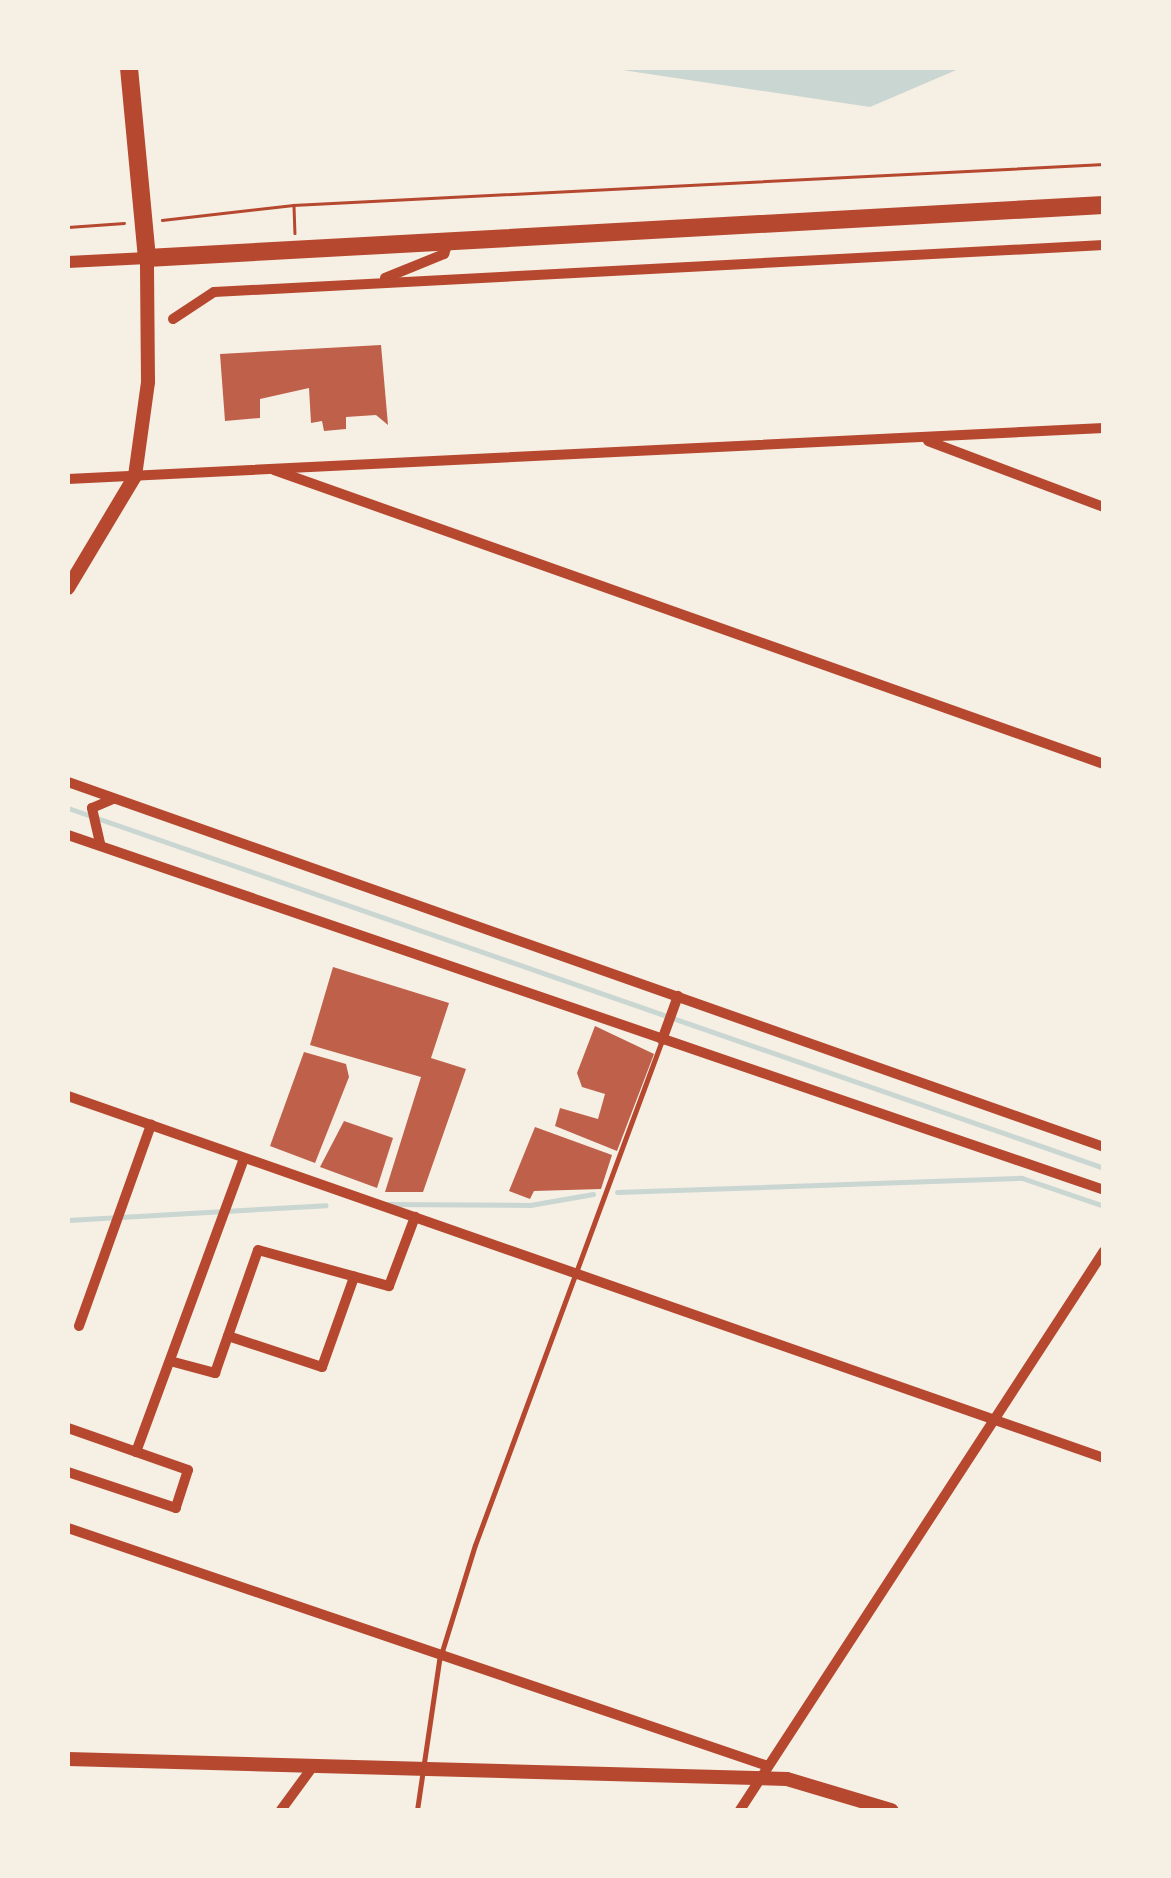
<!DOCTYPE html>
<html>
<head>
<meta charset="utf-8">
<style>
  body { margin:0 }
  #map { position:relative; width:1171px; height:1878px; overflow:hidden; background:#f6efe4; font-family:Lato,sans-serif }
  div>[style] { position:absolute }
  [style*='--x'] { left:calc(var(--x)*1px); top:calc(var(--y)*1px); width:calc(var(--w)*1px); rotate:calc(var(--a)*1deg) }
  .water>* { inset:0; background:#c9d6d2 }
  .stream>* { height:5px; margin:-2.5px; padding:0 2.5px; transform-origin:2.5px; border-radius:2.5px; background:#c9d6d2 }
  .building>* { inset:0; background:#bf614a }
  .path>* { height:2.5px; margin:-1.25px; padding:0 1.25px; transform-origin:1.25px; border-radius:1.25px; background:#b5482f }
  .service>* { height:5px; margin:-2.5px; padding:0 2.5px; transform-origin:2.5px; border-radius:2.5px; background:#b5482f }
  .minor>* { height:10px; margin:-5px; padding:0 5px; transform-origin:5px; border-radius:5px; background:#b5482f }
  .tertiary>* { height:12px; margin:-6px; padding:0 6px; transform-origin:6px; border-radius:6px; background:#b5482f }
  .secondary>* { height:14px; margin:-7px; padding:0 7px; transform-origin:7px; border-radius:7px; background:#b5482f }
  .trunk>* { height:18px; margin:-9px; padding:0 9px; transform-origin:9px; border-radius:9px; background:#b5482f }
  span { translate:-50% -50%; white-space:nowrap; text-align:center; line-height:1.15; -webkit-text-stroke:9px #f6efe4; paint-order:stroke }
  .frame { position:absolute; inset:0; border:70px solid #f6efe4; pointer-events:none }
</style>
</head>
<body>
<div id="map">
  <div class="water">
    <div style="clip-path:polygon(609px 68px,961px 68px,870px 107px)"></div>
  </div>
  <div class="stream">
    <div style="--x:68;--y:808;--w:1097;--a:19.16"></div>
    <div style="--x:617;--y:1192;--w:405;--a:-2"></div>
    <div style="--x:1022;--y:1178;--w:87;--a:18.9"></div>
    <div style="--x:387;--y:1204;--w:143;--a:0.4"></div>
    <div style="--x:530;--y:1205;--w:64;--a:-9.9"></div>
    <div style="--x:68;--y:1220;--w:258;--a:-3.3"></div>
  </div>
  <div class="building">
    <div style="clip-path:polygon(381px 345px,388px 425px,376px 415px,346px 417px,346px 429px,324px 431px,322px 421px,311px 423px,309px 388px,260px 399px,260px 418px,225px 421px,220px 354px)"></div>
    <div style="clip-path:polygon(333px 967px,449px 1003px,431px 1058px,466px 1069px,423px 1192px,385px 1192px,421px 1077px,310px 1045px)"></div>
    <div style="clip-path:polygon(595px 1026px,654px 1054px,617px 1151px,555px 1126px,560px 1108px,598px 1119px,605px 1094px,582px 1087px,577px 1073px)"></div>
    <div style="clip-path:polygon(304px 1052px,346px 1064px,349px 1077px,315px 1163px,270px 1146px)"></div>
    <div style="clip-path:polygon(344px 1121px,393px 1138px,377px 1188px,320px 1167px)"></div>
    <div style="clip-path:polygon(535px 1127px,612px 1155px,601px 1189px,534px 1191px,530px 1199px,509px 1191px)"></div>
  </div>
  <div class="path">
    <div style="--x:294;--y:206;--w:27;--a:88"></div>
    <div style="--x:162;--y:220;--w:132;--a:-6.5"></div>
    <div style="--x:293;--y:205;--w:812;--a:-2.89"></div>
    <div style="--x:68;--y:227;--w:56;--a:-4.1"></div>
  </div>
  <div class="service">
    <div style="--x:417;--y:1810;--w:151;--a:-81.6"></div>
    <div style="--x:439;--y:1661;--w:121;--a:-72.8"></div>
    <div style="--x:475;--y:1545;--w:539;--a:-69.68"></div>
  </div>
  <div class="minor">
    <div style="--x:385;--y:278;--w:64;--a:-22.1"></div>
    <div style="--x:444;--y:254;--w:15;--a:-70"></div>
    <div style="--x:173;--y:319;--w:49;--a:-33.4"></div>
    <div style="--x:214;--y:292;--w:891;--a:-3.02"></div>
    <div style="--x:928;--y:441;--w:188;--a:20.6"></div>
    <div style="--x:274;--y:470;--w:881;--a:19.51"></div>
    <div style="--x:68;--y:479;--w:1037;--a:-2.82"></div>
    <div style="--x:68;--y:782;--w:1098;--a:19.41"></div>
    <div style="--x:68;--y:835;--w:1095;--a:18.91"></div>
    <div style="--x:100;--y:843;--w:36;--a:-103"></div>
    <div style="--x:92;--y:808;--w:23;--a:-23"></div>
    <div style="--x:662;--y:1040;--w:47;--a:-70"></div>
    <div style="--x:68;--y:1096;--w:1097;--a:19.26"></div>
    <div style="--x:79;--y:1326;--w:214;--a:-70.3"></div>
    <div style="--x:228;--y:1336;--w:99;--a:18.3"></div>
    <div style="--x:322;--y:1367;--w:96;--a:-70.4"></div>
    <div style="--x:170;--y:1361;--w:47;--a:14.9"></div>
    <div style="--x:215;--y:1373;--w:130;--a:-70.7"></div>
    <div style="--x:258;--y:1250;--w:136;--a:15.4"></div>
    <div style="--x:389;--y:1286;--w:74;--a:-69.4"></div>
    <div style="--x:68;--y:1428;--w:127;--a:19.3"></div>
    <div style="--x:188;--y:1470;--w:40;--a:108"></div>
    <div style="--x:176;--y:1508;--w:114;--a:-161.6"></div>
    <div style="--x:136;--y:1452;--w:313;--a:-69.8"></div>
    <div style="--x:68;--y:1528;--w:736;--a:18.78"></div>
    <div style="--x:281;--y:1810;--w:51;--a:-53.8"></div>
    <div style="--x:740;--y:1810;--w:667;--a:-56.93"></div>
  </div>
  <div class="tertiary">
    <div style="--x:68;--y:262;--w:79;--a:-2.9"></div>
  </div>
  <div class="secondary">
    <div style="--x:68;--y:588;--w:131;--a:-59.1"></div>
    <div style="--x:135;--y:476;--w:95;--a:-82.1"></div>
    <div style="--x:148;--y:382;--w:124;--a:-90.5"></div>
    <div style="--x:68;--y:1759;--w:719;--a:1.59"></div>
    <div style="--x:787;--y:1779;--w:109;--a:16.6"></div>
  </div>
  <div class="trunk">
    <div style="--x:129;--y:68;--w:191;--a:84.6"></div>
    <div style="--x:147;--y:258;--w:958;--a:-3.17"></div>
  </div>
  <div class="frame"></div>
</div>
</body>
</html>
